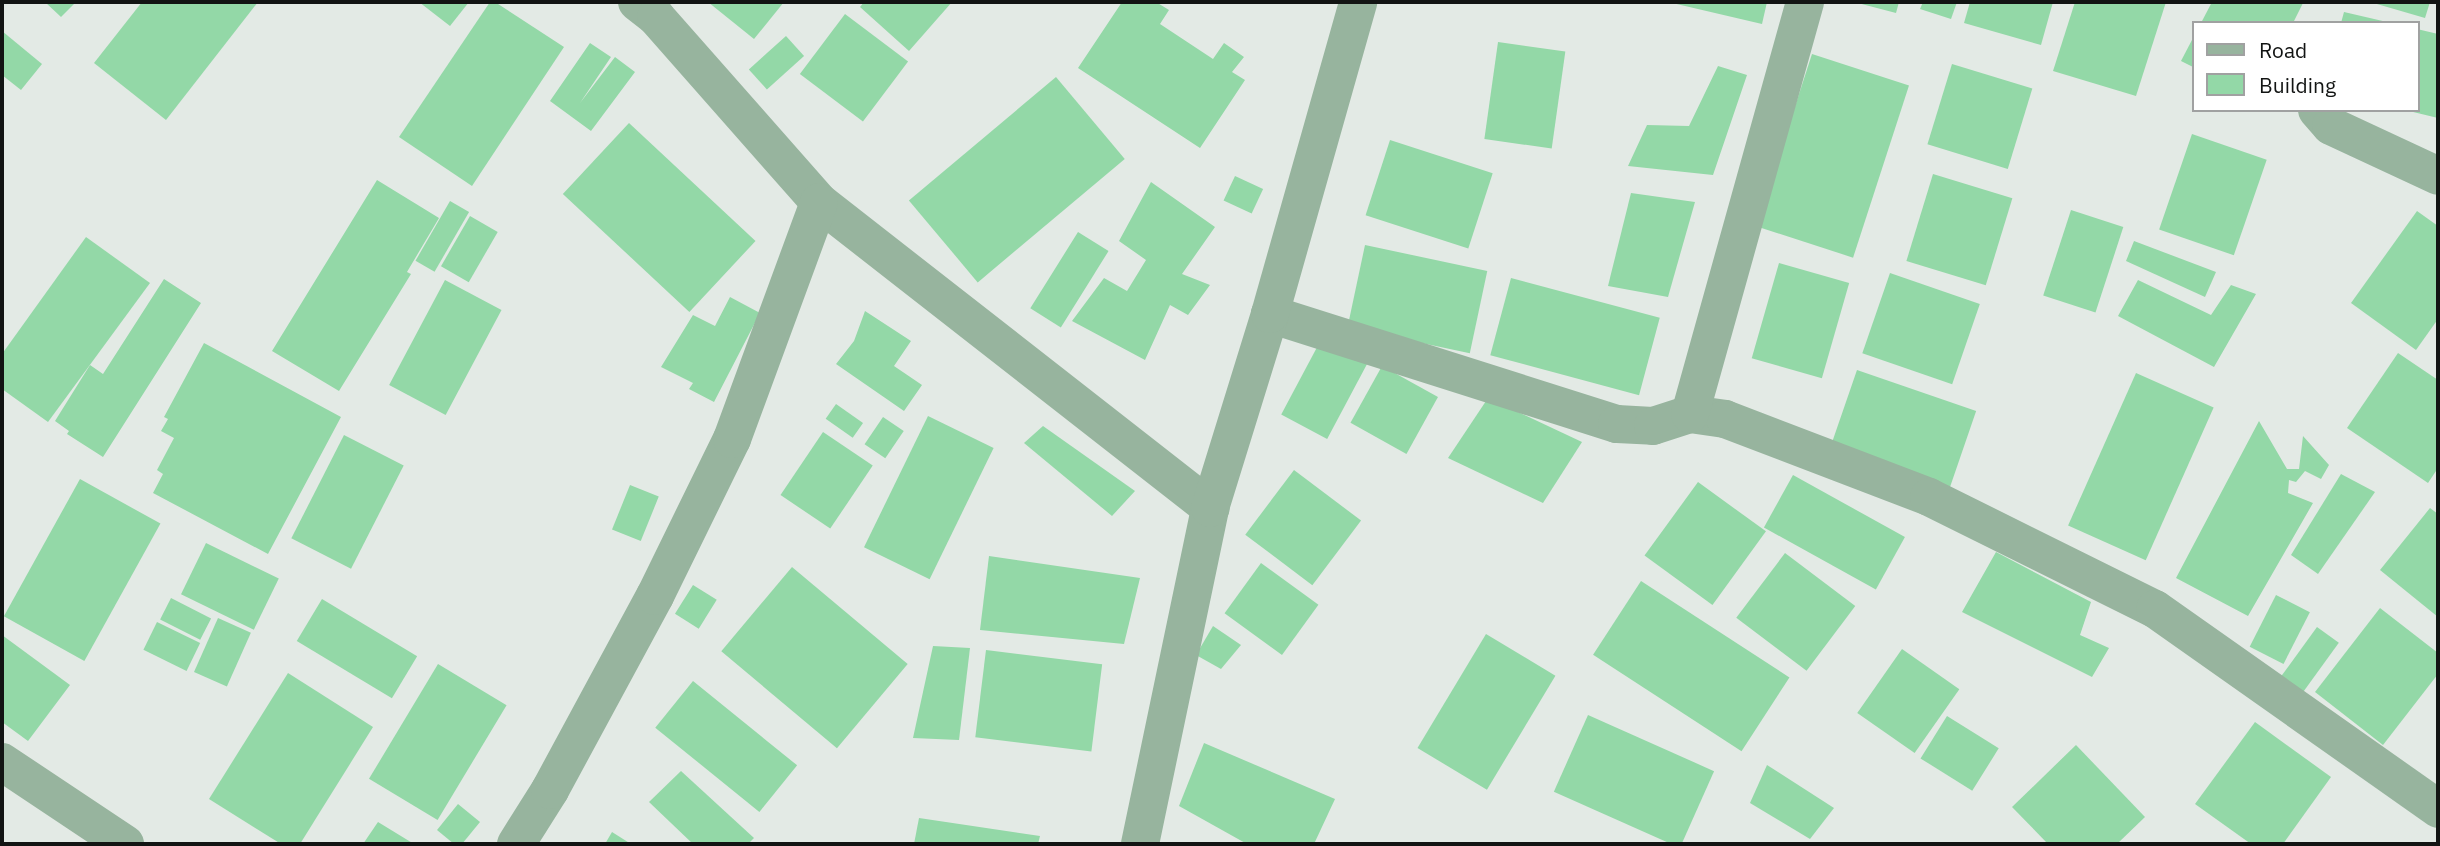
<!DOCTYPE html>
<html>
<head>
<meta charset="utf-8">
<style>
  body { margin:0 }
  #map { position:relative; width:2440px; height:846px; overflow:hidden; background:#e3eae5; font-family:"IBM Plex Sans",sans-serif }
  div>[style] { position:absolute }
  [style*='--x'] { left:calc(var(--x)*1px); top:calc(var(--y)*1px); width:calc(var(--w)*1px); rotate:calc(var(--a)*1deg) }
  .building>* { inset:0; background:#93d8a7; transform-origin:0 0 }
  .minor>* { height:38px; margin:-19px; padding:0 19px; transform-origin:19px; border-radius:19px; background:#97b49e }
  span { translate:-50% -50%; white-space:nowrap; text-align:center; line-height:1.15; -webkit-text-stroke:6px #fff; paint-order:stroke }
  .frame { position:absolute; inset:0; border:4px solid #121413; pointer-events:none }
  .legend { position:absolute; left:2192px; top:21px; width:228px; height:91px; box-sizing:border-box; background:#fff; border:2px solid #a0a1a1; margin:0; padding:9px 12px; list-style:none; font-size:21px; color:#121413 }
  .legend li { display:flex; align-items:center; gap:14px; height:35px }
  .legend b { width:35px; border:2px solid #a0a1a1 }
</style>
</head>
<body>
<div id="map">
  <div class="building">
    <div style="clip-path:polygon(45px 2px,76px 2px,61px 17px)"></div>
    <div style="clip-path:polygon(142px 2px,258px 2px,166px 120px,94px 63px)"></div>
    <div style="clip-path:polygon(419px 2px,469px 2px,450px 26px)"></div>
    <div style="clip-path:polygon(490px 2px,495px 2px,564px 47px,472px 186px,399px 137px)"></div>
    <div style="clip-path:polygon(708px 2px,784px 2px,754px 39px)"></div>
    <div style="clip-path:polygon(864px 2px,952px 2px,909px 51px,860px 7px)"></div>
    <div style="clip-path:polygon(1122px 2px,1156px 2px,1169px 10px,1160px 24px,1213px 59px,1224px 43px,1244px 57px,1232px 72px,1245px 80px,1200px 148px,1078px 68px)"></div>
    <div style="clip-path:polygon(1668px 2px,1767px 2px,1762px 24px)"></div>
    <div style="clip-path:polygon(1854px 2px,1899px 2px,1896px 13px)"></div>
    <div style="clip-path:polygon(1923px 2px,1957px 2px,1951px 19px,1920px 9px)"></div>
    <div style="clip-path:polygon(1970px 2px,2053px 2px,2041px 45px,1964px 23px)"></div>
    <div style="clip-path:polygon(2075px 2px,2166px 2px,2136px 96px,2053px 71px)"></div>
    <div style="clip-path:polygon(2212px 2px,2301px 2px,2303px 3px,2293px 23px,2201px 23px)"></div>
    <div style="clip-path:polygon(2370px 2px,2430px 2px,2425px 18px)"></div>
    <div style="clip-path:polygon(2344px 12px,2387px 22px,2387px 23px,2341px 23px)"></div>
    <div style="left:845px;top:14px;width:79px;height:75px;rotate:37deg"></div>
    <div style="clip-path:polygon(2417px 29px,2438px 34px,2438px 118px,2409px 111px,2417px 110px)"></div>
    <div style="clip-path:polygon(2px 31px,42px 64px,21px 90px,2px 75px)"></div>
    <div style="left:786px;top:36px;width:27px;height:50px;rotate:48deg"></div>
    <div style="clip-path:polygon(2193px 38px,2193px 67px,2181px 61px)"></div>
    <div style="left:1498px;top:42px;width:68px;height:98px;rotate:8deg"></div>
    <div style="clip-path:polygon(590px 43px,611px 57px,580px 103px,615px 57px,635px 72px,591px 131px,550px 101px)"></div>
    <div style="left:1812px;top:54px;width:102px;height:181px;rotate:18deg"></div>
    <div style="left:1952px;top:64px;width:84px;height:84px;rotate:17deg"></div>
    <div style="clip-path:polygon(1718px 66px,1747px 75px,1713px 175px,1628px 166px,1647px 125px,1689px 126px)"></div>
    <div style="left:1056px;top:77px;width:107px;height:192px;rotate:50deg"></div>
    <div style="left:629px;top:123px;width:173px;height:97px;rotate:43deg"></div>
    <div style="left:2192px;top:134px;width:79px;height:101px;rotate:19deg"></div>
    <div style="left:1390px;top:140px;width:108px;height:79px;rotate:18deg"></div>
    <div style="left:1933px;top:174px;width:83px;height:91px;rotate:17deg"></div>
    <div style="left:1235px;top:176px;width:31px;height:27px;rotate:25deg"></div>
    <div style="clip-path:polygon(377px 180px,439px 218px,407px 272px,411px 274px,339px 391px,272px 351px)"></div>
    <div style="clip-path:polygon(1151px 182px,1215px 227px,1182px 274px,1210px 285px,1188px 315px,1170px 305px,1145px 360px,1072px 321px,1104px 278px,1127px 291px,1146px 260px,1119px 241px)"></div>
    <div style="clip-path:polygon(1631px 193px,1695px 202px,1668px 297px,1608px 286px)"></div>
    <div style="left:450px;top:201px;width:22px;height:69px;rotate:30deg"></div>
    <div style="left:2071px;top:210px;width:55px;height:90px;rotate:18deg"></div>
    <div style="clip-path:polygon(2417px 211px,2438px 226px,2438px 319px,2416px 350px,2351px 303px)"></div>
    <div style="left:470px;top:216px;width:32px;height:58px;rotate:30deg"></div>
    <div style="left:1078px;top:232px;width:36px;height:90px;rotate:32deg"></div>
    <div style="clip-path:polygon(86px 237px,150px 283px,48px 422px,2px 389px,2px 354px)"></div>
    <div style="clip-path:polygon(2134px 241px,2216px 272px,2205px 297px,2126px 261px)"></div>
    <div style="left:1365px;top:245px;width:125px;height:84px;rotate:12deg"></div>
    <div style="left:1779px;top:263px;width:73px;height:99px;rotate:16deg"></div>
    <div style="left:1890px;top:273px;width:95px;height:85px;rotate:19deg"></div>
    <div style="left:1511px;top:278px;width:154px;height:80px;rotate:15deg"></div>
    <div style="clip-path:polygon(164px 279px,201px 303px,103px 457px,67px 434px,69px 431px,55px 421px,90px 365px,103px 374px)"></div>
    <div style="left:445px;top:280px;width:64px;height:119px;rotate:28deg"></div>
    <div style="clip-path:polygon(2138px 280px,2211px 315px,2231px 285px,2256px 294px,2214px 367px,2118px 316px)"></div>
    <div style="clip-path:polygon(730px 297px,760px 313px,714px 402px,689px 389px,693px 383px,661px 367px,693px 315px,715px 326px)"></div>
    <div style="clip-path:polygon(865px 311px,911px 341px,894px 366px,922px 385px,904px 411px,836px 364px,854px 341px)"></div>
    <div style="left:1323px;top:336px;width:52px;height:89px;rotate:28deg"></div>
    <div style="clip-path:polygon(204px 343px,341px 417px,268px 554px,153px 493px,163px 474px,157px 470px,174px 438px,161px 431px,168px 419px,164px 417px)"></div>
    <div style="clip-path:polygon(2398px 353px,2438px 380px,2438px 468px,2428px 483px,2347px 428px)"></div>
    <div style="left:1382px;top:366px;width:64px;height:65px;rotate:29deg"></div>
    <div style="left:1857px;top:370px;width:126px;height:85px;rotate:19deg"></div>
    <div style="left:2136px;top:373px;width:85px;height:167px;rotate:24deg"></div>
    <div style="clip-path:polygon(1488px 398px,1582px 442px,1543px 503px,1448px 458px)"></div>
    <div style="left:836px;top:404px;width:33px;height:18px;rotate:35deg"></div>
    <div style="left:928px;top:416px;width:73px;height:146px;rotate:26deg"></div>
    <div style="left:883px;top:417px;width:25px;height:33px;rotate:34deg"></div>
    <div style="clip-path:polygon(2259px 421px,2287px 469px,2299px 469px,2303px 436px,2329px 465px,2321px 479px,2305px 471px,2296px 482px,2289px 480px,2288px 493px,2313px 503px,2248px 616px,2176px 578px)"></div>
    <div style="clip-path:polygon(1043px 426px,1135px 491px,1112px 516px,1024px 443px)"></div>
    <div style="left:823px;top:432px;width:60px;height:76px;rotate:34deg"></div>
    <div style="left:344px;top:435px;width:67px;height:116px;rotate:27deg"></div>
    <div style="left:1294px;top:470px;width:84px;height:81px;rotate:37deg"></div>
    <div style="clip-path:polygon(2341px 474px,2375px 492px,2318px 574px,2291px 555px)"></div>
    <div style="left:1793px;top:475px;width:128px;height:60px;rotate:29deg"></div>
    <div style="left:80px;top:479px;width:92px;height:157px;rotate:29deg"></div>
    <div style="left:1698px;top:482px;width:84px;height:91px;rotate:36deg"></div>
    <div style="left:630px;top:485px;width:31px;height:48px;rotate:22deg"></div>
    <div style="clip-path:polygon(2430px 508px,2438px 514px,2438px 617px,2380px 570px)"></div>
    <div style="left:206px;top:543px;width:81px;height:57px;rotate:26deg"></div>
    <div style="clip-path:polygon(1996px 552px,2091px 602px,2080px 635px,2109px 648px,2092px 677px,1962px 612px)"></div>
    <div style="left:1785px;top:553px;width:88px;height:81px;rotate:37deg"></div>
    <div style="clip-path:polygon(989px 556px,1140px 578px,1124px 644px,980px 630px)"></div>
    <div style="left:1261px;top:563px;width:71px;height:62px;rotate:36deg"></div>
    <div style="left:792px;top:567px;width:151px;height:110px;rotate:40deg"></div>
    <div style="left:1641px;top:581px;width:177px;height:88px;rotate:33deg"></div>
    <div style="left:693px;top:585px;width:28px;height:34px;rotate:32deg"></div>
    <div style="left:2276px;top:595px;width:38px;height:58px;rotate:27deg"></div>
    <div style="left:171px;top:598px;width:45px;height:24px;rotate:27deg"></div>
    <div style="left:322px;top:599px;width:111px;height:49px;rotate:31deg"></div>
    <div style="clip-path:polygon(2380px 608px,2438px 653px,2438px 674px,2383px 745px,2315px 692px)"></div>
    <div style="left:218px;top:618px;width:36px;height:59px;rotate:24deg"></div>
    <div style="left:157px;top:622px;width:48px;height:31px;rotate:26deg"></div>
    <div style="clip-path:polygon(1213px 626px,1241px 645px,1221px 669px,1196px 655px)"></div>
    <div style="left:2317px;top:627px;width:27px;height:61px;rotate:36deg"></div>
    <div style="left:1486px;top:634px;width:81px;height:133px;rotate:31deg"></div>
    <div style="clip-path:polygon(2px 635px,70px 685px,28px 741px,2px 722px)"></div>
    <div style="clip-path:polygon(933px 646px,970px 648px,959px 740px,913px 738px)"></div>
    <div style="left:1902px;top:649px;width:70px;height:78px;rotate:35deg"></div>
    <div style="left:986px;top:650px;width:117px;height:88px;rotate:7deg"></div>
    <div style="left:438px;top:664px;width:80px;height:134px;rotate:31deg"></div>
    <div style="clip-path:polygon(288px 673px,373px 727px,300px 844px,281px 844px,209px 799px)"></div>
    <div style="left:693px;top:681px;width:134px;height:60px;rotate:39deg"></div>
    <div style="left:1588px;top:715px;width:138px;height:84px;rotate:24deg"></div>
    <div style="left:1947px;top:716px;width:61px;height:50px;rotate:32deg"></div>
    <div style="clip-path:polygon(2255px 722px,2331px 777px,2283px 844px,2251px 844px,2195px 804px)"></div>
    <div style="clip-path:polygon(1204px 743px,1335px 799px,1314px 844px,1247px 844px,1179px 806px)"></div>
    <div style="clip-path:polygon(2076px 745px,2145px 817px,2117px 844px,2048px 844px,2012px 807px)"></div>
    <div style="clip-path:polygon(1767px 765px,1834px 808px,1810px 839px,1750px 803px)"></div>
    <div style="clip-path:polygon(681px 771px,754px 838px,748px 844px,693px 844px,649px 802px)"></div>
    <div style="clip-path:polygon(458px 804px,480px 822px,462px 844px,454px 844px,437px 830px)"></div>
    <div style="clip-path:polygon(919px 818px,1040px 836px,1038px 844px,914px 844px)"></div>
    <div style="clip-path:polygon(378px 822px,414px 844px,363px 844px)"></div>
    <div style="clip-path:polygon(612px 832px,631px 844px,605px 844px)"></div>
  </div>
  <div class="minor">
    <div style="--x:637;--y:2;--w:24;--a:38"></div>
    <div style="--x:656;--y:17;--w:247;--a:48.6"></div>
    <div style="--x:819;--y:202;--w:497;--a:38"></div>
    <div style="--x:2317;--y:110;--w:21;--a:49"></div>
    <div style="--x:2331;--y:126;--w:118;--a:25"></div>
    <div style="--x:1270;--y:314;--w:364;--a:17.6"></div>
    <div style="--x:1617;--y:424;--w:36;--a:3"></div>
    <div style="--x:1653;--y:426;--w:39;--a:-18"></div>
    <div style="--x:1690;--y:414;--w:35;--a:8"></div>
    <div style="--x:1725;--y:419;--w:218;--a:20.9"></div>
    <div style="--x:1929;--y:497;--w:252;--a:26.4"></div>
    <div style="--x:2155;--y:609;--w:347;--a:35.2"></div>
    <div style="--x:1690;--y:414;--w:428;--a:-74.4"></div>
    <div style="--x:2;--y:762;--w:148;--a:33.7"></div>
    <div style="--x:516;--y:844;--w:64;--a:-57.8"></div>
    <div style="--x:550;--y:790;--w:221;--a:-61.6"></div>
    <div style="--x:655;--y:596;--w:175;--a:-63.9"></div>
    <div style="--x:732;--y:439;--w:252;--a:-69.8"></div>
    <div style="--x:1140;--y:844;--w:343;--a:-78.2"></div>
    <div style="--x:1210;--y:508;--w:203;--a:-72.8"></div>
    <div style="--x:1270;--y:314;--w:324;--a:-74.2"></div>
  </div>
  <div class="frame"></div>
  <ul class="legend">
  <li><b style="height:9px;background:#97b49e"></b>Road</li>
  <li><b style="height:19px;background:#93d8a7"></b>Building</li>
  </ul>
</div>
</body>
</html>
